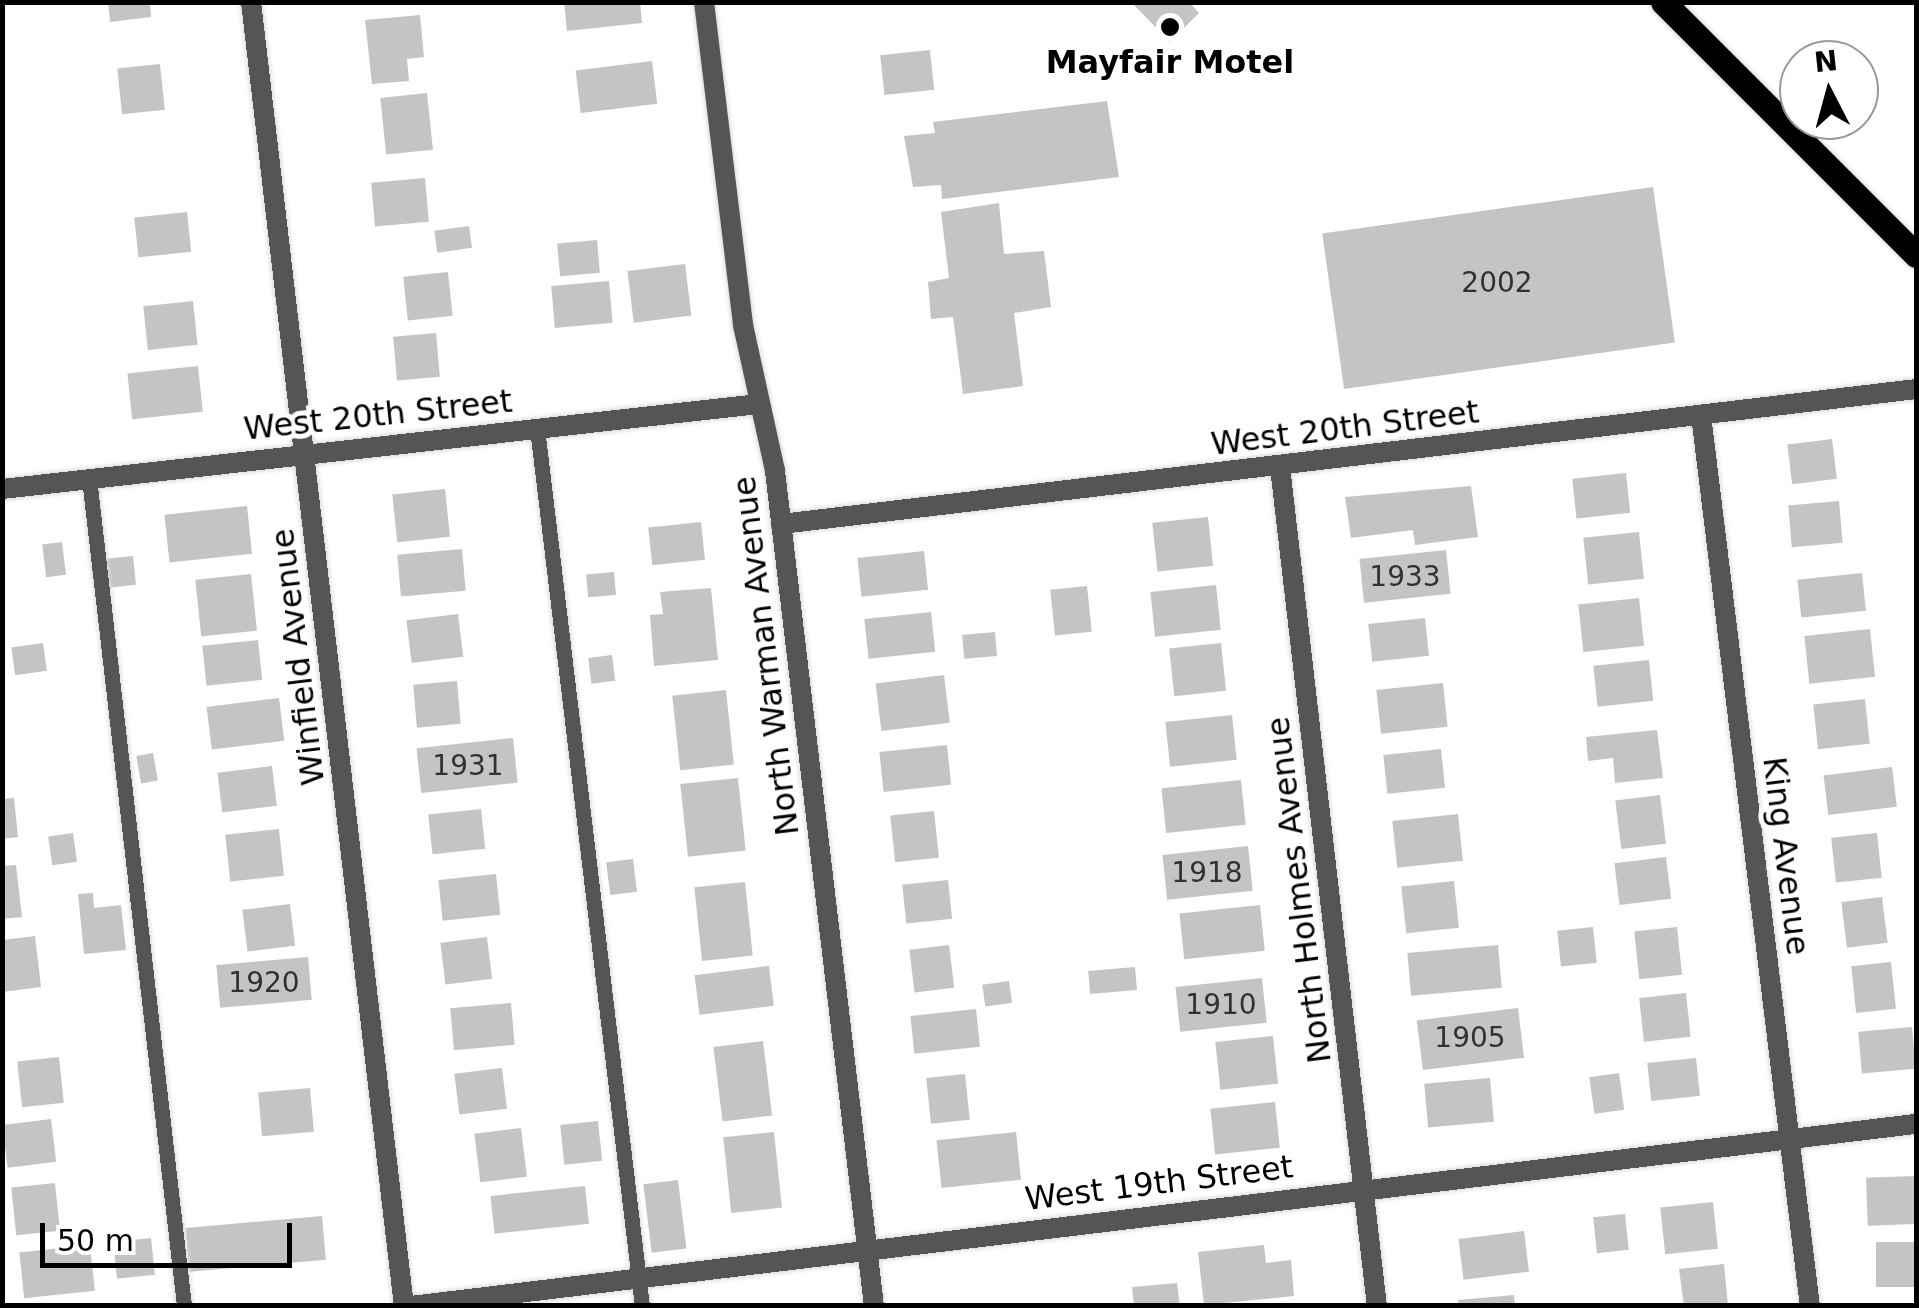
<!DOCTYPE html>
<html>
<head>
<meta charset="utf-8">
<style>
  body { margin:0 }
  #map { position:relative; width:1919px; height:1308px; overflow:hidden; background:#fff; font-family:"DejaVu Sans",sans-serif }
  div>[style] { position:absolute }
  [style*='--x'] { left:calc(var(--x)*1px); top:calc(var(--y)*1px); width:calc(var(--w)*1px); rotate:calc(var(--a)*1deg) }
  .building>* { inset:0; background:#c4c4c4; transform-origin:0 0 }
  .roads { filter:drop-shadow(0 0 2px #dbdbdb) drop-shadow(0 0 2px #dbdbdb) }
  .service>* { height:15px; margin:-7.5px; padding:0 7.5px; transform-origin:7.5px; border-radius:7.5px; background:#555 }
  .minor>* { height:20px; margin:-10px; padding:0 10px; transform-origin:10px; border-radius:10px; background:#555 }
  .primary>* { height:25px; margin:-12.5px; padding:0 12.5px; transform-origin:12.5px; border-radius:12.5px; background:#000 }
  .dots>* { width:28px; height:28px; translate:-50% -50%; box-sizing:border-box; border:5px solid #fff; border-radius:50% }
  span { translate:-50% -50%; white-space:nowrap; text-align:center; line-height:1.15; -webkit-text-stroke:10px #fff; paint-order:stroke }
  .number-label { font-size:28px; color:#313131 }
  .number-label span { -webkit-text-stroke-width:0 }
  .poi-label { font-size:32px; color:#000; font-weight:700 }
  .street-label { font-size:32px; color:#000 }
  .frame { position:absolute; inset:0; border:5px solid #000; pointer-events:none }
  .north { position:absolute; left:1779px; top:40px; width:100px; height:100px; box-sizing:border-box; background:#fff; border:2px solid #999; border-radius:50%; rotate:354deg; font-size:28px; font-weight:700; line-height:40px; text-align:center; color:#000 }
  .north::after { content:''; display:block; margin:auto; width:35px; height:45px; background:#000; clip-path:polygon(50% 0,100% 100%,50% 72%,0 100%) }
  .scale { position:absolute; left:40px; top:1223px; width:252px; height:45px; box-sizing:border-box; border:5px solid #000; border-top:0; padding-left:12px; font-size:30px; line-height:35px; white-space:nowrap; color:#000; -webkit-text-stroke:8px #fff; paint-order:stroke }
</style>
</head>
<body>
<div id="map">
  <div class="building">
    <div style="clip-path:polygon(108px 2px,150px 2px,151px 17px,110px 22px)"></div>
    <div style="clip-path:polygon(564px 2px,640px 2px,642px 23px,567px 31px)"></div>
    <div style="clip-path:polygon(1131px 2px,1189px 2px,1199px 13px,1170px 42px)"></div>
    <div style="clip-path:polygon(420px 15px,424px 57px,407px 59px,409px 81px,372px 84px,365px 20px)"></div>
    <div style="left:930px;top:50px;width:40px;height:50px;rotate:84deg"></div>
    <div style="left:652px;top:61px;width:43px;height:77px;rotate:83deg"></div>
    <div style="left:160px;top:64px;width:46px;height:43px;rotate:84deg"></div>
    <div style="left:427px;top:93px;width:57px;height:47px;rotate:84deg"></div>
    <div style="clip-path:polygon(1107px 101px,1119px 177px,942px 199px,941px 185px,913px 187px,904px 136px,935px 133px,933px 122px)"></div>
    <div style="left:425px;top:178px;width:44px;height:54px;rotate:85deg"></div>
    <div style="left:1653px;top:187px;width:157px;height:334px;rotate:82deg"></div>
    <div style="clip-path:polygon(999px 203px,1004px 254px,1044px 251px,1051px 307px,1014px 313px,1023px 386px,963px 394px,953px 317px,931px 319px,928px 282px,949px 278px,941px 212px)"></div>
    <div style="left:187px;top:212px;width:40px;height:53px;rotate:84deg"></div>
    <div style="left:469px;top:226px;width:22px;height:35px;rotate:82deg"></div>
    <div style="left:597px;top:240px;width:33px;height:40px;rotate:85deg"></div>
    <div style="left:685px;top:264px;width:52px;height:58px;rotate:83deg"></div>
    <div style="left:448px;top:272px;width:44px;height:45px;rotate:84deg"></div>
    <div style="left:609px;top:281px;width:42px;height:58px;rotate:85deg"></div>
    <div style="left:193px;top:301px;width:44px;height:50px;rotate:84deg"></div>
    <div style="left:436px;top:333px;width:44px;height:43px;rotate:85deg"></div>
    <div style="left:198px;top:366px;width:46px;height:71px;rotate:84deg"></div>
    <div style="left:1832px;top:439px;width:40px;height:45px;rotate:83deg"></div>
    <div style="left:1626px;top:473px;width:40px;height:54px;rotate:84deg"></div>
    <div style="clip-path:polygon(1471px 486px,1478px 537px,1415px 545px,1413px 530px,1351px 538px,1345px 497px)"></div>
    <div style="left:445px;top:489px;width:48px;height:53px;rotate:84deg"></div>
    <div style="left:1839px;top:501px;width:42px;height:51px;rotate:85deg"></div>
    <div style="left:247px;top:506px;width:48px;height:83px;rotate:84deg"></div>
    <div style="left:1208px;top:517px;width:49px;height:56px;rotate:84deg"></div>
    <div style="left:701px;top:522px;width:38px;height:53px;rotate:84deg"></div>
    <div style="left:1639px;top:532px;width:47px;height:56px;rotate:84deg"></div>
    <div style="left:62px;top:542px;width:33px;height:20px;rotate:83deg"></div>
    <div style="left:462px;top:549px;width:42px;height:65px;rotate:85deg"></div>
    <div style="left:1446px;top:550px;width:44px;height:87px;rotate:84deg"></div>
    <div style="left:924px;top:551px;width:39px;height:67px;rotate:84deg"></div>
    <div style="left:133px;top:556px;width:29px;height:27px;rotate:84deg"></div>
    <div style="left:614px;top:572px;width:23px;height:28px;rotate:85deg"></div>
    <div style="left:1862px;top:573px;width:38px;height:65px;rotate:84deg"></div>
    <div style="left:251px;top:574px;width:57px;height:56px;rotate:84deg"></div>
    <div style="left:1216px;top:585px;width:45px;height:66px;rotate:84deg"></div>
    <div style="left:1087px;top:586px;width:46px;height:37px;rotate:84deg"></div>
    <div style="clip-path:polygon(711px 588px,718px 660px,654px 666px,650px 615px,663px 614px,660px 592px)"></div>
    <div style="left:1639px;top:598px;width:48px;height:61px;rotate:84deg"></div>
    <div style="left:931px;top:612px;width:40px;height:67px;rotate:84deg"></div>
    <div style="left:458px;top:614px;width:43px;height:52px;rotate:83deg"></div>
    <div style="left:1425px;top:618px;width:38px;height:57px;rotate:84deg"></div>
    <div style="left:1870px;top:629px;width:48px;height:66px;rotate:84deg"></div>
    <div style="left:995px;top:632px;width:24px;height:33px;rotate:85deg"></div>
    <div style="left:258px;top:640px;width:40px;height:56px;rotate:84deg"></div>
    <div style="left:43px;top:643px;width:28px;height:32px;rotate:82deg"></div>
    <div style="left:1221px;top:643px;width:48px;height:52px;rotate:84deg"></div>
    <div style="left:612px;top:655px;width:26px;height:24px;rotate:83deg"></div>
    <div style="left:1649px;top:660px;width:41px;height:56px;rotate:84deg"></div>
    <div style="left:944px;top:675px;width:48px;height:69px;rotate:83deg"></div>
    <div style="left:457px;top:681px;width:43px;height:44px;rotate:85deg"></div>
    <div style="left:1443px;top:683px;width:44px;height:67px;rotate:84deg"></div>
    <div style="left:726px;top:690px;width:75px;height:54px;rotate:84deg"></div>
    <div style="left:279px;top:698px;width:43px;height:73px;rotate:83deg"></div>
    <div style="left:1865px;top:699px;width:45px;height:52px;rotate:84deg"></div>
    <div style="left:1232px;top:715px;width:45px;height:67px;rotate:84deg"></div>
    <div style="clip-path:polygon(1657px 730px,1663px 778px,1615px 783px,1613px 758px,1588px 761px,1586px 737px)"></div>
    <div style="left:513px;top:738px;width:45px;height:97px;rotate:84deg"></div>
    <div style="left:947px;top:745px;width:40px;height:68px;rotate:84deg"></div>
    <div style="left:1441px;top:749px;width:39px;height:58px;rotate:84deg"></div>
    <div style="left:153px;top:753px;width:28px;height:17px;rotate:80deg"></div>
    <div style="left:272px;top:766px;width:40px;height:55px;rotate:83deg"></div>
    <div style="left:1892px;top:767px;width:40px;height:69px;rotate:83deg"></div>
    <div style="left:738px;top:778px;width:73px;height:58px;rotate:84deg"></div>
    <div style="left:1241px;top:780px;width:45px;height:80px;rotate:84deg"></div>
    <div style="left:1660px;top:795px;width:49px;height:45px;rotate:83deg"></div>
    <div style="clip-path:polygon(14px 798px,18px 837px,2px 839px,2px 799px)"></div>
    <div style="left:481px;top:809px;width:40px;height:53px;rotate:84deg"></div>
    <div style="left:934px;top:811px;width:47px;height:44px;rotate:84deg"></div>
    <div style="left:1458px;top:814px;width:47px;height:66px;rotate:84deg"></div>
    <div style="left:279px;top:829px;width:47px;height:54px;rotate:84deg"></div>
    <div style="left:73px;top:833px;width:29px;height:25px;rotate:82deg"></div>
    <div style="left:1877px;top:833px;width:45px;height:46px;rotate:84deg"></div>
    <div style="left:1248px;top:846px;width:45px;height:86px;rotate:84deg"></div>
    <div style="left:1666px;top:857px;width:42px;height:52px;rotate:83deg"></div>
    <div style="left:633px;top:859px;width:33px;height:27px;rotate:83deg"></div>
    <div style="clip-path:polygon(16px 865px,22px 917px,2px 919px,2px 866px)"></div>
    <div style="left:496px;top:874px;width:41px;height:58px;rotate:84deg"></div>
    <div style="left:948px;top:880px;width:39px;height:46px;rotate:84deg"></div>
    <div style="left:1454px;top:881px;width:47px;height:53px;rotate:84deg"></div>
    <div style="left:745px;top:882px;width:74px;height:51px;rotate:84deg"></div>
    <div style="clip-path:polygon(93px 893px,94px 908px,121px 905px,126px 950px,84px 954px,78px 894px)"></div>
    <div style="left:1882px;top:897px;width:46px;height:41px;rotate:83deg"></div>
    <div style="left:290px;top:904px;width:42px;height:48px;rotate:83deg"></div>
    <div style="left:1260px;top:905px;width:46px;height:81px;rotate:84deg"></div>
    <div style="left:1593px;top:927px;width:36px;height:36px;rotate:84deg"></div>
    <div style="left:1677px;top:927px;width:48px;height:43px;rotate:84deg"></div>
    <div style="clip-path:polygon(35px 936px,41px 987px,2px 992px,2px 940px)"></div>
    <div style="left:487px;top:937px;width:42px;height:47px;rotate:83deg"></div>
    <div style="left:949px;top:945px;width:43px;height:40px;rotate:83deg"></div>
    <div style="left:1498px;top:945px;width:43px;height:91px;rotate:85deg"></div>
    <div style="left:308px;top:957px;width:43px;height:92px;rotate:85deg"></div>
    <div style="left:1891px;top:962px;width:47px;height:40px;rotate:84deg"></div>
    <div style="left:769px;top:966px;width:40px;height:75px;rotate:83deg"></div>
    <div style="left:1135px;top:967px;width:23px;height:47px;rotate:85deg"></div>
    <div style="left:1262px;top:978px;width:45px;height:87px;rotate:84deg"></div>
    <div style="left:1009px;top:981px;width:22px;height:27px;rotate:82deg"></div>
    <div style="left:1686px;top:993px;width:44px;height:47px;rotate:84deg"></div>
    <div style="left:511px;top:1003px;width:42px;height:61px;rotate:85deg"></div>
    <div style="left:1518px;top:1008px;width:50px;height:102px;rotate:83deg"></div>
    <div style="left:976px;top:1009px;width:38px;height:66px;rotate:84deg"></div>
    <div style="left:1912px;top:1027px;width:42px;height:54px;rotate:85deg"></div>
    <div style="left:1273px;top:1036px;width:48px;height:58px;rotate:84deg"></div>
    <div style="left:763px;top:1041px;width:75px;height:50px;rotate:83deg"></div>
    <div style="left:59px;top:1057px;width:46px;height:42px;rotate:84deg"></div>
    <div style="left:1696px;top:1058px;width:38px;height:49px;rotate:84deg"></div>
    <div style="left:502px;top:1068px;width:41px;height:48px;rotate:83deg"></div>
    <div style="left:1619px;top:1073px;width:37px;height:30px;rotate:82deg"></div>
    <div style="left:965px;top:1074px;width:46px;height:39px;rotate:84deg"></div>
    <div style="left:1490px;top:1078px;width:44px;height:66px;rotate:85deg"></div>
    <div style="left:310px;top:1088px;width:44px;height:52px;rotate:85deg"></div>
    <div style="left:1275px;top:1102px;width:46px;height:65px;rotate:84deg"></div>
    <div style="left:51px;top:1119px;width:43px;height:49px;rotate:83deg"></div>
    <div style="left:598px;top:1121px;width:40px;height:38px;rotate:84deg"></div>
    <div style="left:521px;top:1128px;width:49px;height:47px;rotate:83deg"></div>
    <div style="left:774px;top:1132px;width:76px;height:51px;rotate:84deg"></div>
    <div style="left:1016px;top:1132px;width:48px;height:80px;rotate:84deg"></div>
    <div style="left:1914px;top:1176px;width:48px;height:48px;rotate:88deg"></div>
    <div style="left:678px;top:1180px;width:69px;height:35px;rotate:83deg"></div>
    <div style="left:55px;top:1183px;width:48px;height:44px;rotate:84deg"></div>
    <div style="left:585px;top:1186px;width:38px;height:95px;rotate:84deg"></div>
    <div style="left:1713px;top:1202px;width:47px;height:53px;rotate:84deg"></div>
    <div style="left:1625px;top:1214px;width:36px;height:32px;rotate:84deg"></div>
    <div style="left:322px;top:1216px;width:44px;height:137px;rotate:85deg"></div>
    <div style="left:1524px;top:1231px;width:41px;height:66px;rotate:83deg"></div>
    <div style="left:151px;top:1238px;width:37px;height:38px;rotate:84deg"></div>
    <div style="left:1916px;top:1242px;width:45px;height:40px;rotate:90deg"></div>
    <div style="left:90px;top:1245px;width:46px;height:71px;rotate:84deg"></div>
    <div style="clip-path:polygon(1264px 1245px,1266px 1263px,1291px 1260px,1294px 1296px,1204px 1305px,1198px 1252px)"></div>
    <div style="clip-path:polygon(1724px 1264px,1728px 1306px,1684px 1306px,1679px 1269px)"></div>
    <div style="clip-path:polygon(1177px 1283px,1180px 1306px,1134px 1306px,1132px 1287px)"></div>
    <div style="clip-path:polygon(1514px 1295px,1515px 1306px,1459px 1306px,1458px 1300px)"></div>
  </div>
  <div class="roads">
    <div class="service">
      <div style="--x:537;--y:428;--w:884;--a:83.18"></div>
      <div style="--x:89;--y:478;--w:833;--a:83.45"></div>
    </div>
    <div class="minor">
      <div style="--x:251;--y:2;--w:1313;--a:83.31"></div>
      <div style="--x:704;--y:2;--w:325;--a:83.1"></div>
      <div style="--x:743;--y:325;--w:149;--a:77.6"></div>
      <div style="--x:775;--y:471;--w:841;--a:83.24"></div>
      <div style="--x:1701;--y:415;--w:898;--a:83.03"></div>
      <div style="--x:1280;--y:467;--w:845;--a:83.41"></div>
      <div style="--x:2;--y:489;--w:762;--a:-6.41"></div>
      <div style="--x:781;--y:524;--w:1143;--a:-6.78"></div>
      <div style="--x:411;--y:1306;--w:1516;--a:-6.9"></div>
    </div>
    <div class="primary">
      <div style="--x:1663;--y:2;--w:358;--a:45"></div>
    </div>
  </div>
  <div class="dots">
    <div style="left:1170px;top:27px;background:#000"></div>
  </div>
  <div class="number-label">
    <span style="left:1497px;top:283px">2002</span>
    <span style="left:1405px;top:577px">1933</span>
    <span style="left:468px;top:766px">1931</span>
    <span style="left:1207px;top:873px">1918</span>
    <span style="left:264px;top:983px">1920</span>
    <span style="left:1221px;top:1005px">1910</span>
    <span style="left:1470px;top:1038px">1905</span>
  </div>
  <div class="poi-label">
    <span style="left:1170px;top:62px">Mayfair Motel</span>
  </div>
  <div class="street-label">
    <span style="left:378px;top:415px;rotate:-6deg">West 20th Street</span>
    <span style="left:1345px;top:428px;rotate:-7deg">West 20th Street</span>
    <span style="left:766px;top:656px;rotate:-97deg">North Warman Avenue</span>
    <span style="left:298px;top:657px;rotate:-97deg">Winfield Avenue</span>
    <span style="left:1786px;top:856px;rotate:83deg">King Avenue</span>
    <span style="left:1299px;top:890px;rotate:-97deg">North Holmes Avenue</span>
    <span style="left:1159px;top:1183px;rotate:-7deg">West 19th Street</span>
  </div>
  <div class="frame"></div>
  <div class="north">N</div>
  <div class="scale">50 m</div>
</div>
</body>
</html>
